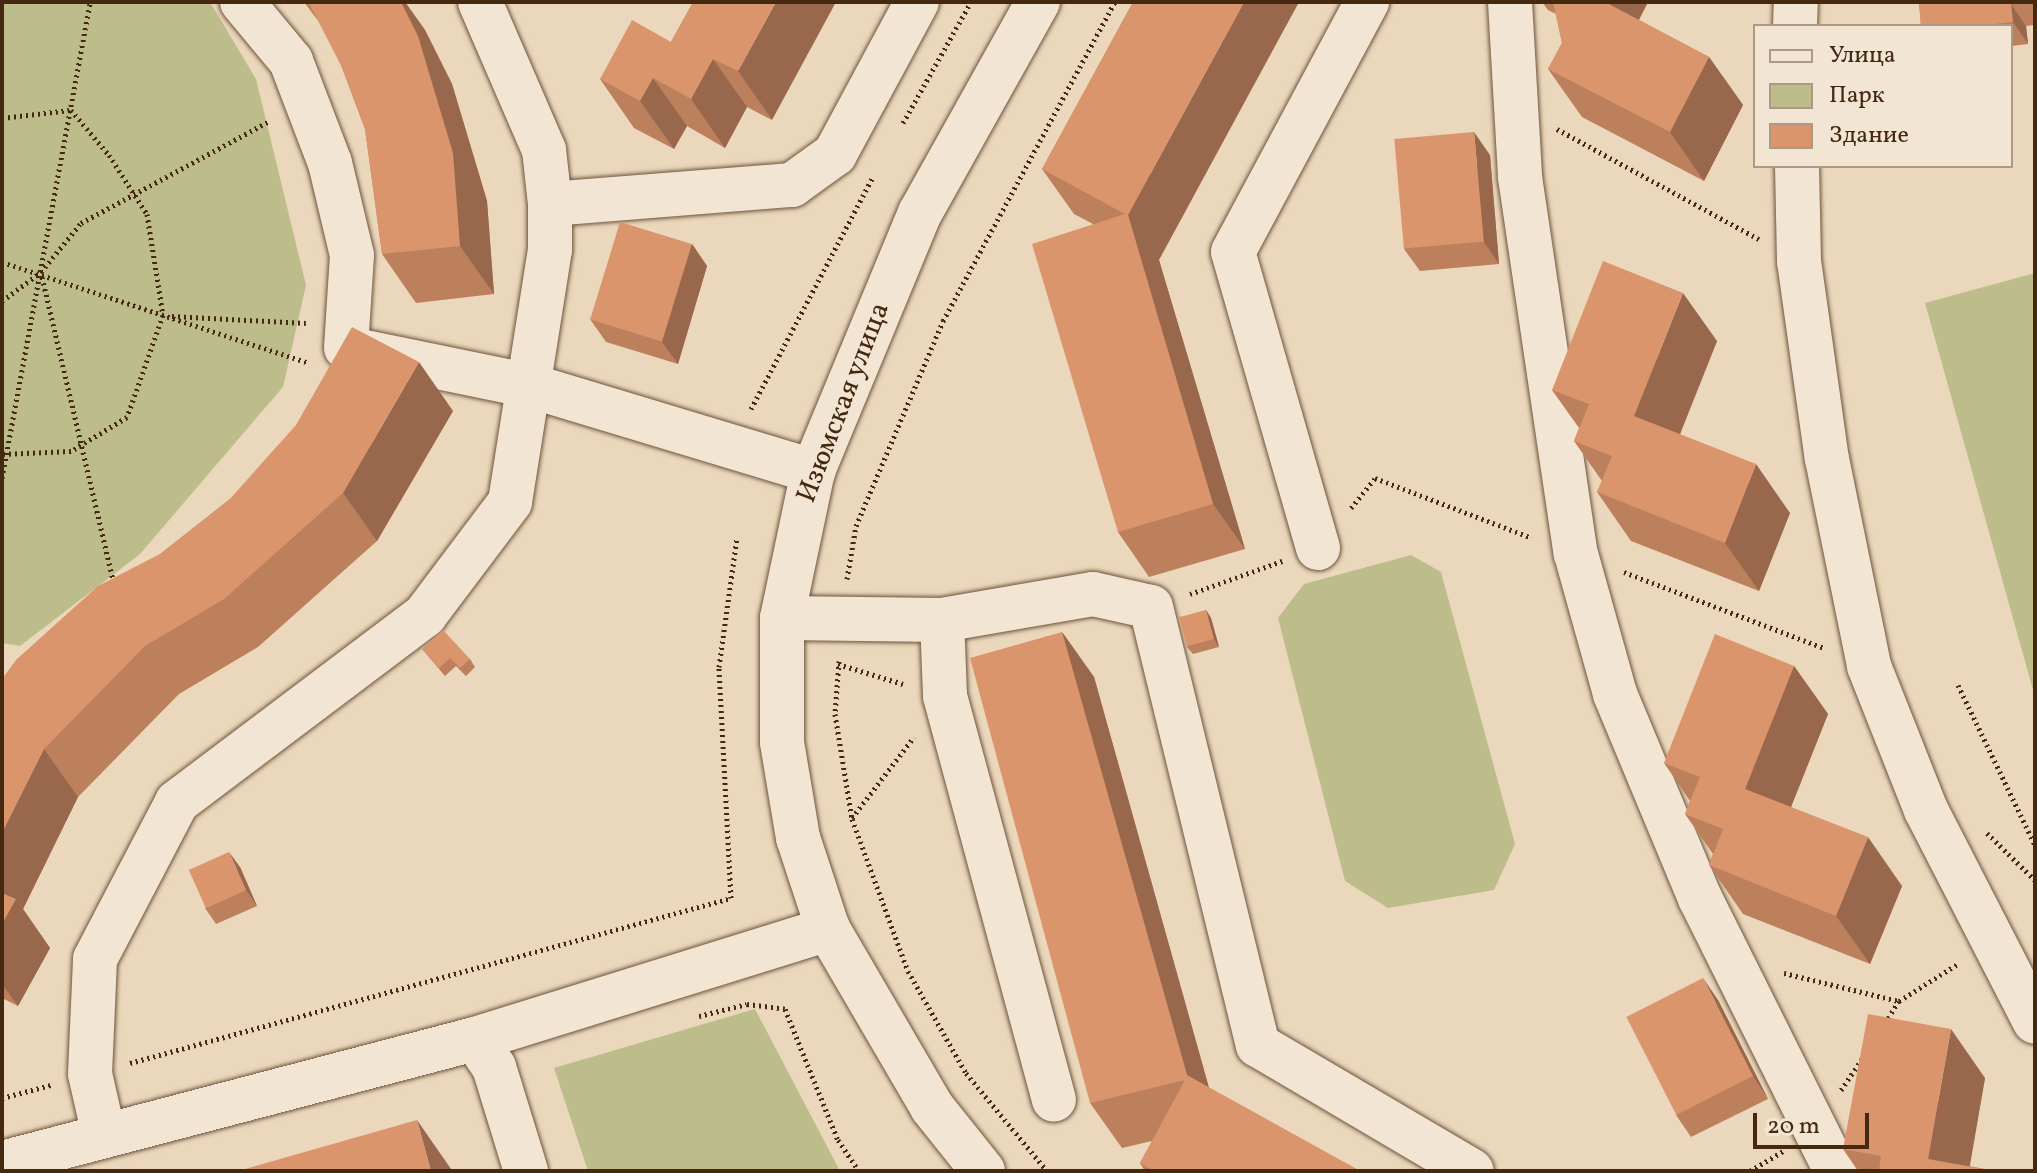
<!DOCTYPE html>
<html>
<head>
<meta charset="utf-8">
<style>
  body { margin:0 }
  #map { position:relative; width:2037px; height:1173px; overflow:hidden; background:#ebd7bb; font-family:Vollkorn,serif }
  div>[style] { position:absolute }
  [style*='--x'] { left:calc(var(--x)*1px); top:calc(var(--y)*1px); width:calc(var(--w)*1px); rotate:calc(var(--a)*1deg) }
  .green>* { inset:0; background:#bdbd8c }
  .path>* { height:5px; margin-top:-2.5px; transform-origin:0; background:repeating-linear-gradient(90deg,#452810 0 2px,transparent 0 6px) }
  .roads { filter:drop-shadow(0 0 2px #6e543b) drop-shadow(0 0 2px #6e543b) }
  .minor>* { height:44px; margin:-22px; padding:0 22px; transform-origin:22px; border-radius:22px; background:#f2e5d3 }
  .wall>* { inset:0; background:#bc805d }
  .shaded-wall>* { inset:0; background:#99684c }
  .building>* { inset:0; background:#db956c; transform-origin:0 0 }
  span { translate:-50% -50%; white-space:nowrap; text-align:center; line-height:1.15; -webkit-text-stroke:6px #f2e5d3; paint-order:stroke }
  .street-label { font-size:28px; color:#452810 }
  .frame { position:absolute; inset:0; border:4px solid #452810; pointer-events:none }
  .legend { position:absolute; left:1753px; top:24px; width:260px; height:144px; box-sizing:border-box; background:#f2e5d3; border:2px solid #ad9985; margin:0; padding:10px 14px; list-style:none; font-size:24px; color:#452810 }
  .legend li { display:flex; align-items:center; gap:16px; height:40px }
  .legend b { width:40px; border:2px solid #ad9985 }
  .scale { position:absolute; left:1753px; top:1113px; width:116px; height:36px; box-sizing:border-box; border:4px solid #452810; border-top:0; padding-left:10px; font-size:24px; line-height:28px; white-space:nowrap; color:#452810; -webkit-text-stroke:6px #f2e5d3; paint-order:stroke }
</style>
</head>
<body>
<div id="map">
  <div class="green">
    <div style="clip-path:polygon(2px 2px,210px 2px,256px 79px,306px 285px,283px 387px,140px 554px,20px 646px,2px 643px)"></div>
    <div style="clip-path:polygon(2035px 273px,2035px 697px,1925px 303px)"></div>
    <div style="clip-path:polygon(1411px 555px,1441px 572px,1515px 844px,1494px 890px,1388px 908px,1345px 881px,1278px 618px,1304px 584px)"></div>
    <div style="clip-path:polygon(755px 1009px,840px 1171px,588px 1171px,554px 1068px)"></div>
  </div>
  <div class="path">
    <div style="--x:2;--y:118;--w:69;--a:-6.6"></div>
    <div style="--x:71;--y:110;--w:59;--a:49.8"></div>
    <div style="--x:109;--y:155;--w:70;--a:57.2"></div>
    <div style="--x:147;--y:214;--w:102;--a:81"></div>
    <div style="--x:163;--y:315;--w:108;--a:109.4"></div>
    <div style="--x:127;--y:417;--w:66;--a:148.7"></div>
    <div style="--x:71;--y:451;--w:69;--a:177.5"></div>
    <div style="--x:903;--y:123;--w:139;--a:-60.7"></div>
    <div style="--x:1557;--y:129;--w:230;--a:28.6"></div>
    <div style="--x:2;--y:262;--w:323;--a:18.2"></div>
    <div style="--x:42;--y:277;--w:314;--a:76.8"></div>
    <div style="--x:2;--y:301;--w:49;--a:-36.6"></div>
    <div style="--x:41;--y:272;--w:63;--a:-50.8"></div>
    <div style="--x:81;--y:223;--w:215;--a:-28.4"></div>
    <div style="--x:172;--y:316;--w:134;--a:3"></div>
    <div style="--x:751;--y:409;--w:262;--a:-62.3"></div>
    <div style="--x:2;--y:478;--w:484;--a:-79.5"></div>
    <div style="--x:1351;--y:508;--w:38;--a:-51"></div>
    <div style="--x:1375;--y:478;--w:168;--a:20.9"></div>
    <div style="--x:1624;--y:572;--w:214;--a:20.8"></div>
    <div style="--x:847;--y:579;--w:54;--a:-80.4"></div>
    <div style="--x:856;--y:526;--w:223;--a:-67"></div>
    <div style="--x:943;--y:321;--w:362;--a:-61.7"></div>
    <div style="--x:1190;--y:594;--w:98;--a:-19.7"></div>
    <div style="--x:839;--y:661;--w:53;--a:94.3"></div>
    <div style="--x:835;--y:714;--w:106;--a:80.8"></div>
    <div style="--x:852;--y:819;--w:162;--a:69.8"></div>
    <div style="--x:908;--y:971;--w:117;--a:60.4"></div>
    <div style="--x:966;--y:1073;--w:127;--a:50.4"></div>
    <div style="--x:838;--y:664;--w:68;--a:17.1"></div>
    <div style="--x:1958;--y:685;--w:178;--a:64.3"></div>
    <div style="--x:852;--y:818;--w:102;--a:-52.6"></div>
    <div style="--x:1987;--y:833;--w:67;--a:44.4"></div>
    <div style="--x:1784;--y:973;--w:118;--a:13.7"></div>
    <div style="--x:699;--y:1016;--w:49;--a:-14"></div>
    <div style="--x:747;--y:1004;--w:38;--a:7"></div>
    <div style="--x:785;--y:1009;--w:141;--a:68"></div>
    <div style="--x:838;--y:1140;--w:37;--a:56"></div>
    <div style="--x:1885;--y:1023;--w:26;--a:-58"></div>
    <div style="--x:1899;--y:1001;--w:71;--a:-32.3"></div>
    <div style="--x:130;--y:1063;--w:623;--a:-15.35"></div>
    <div style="--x:731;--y:898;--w:231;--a:-93"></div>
    <div style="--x:719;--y:667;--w:130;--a:-82.1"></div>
    <div style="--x:1841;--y:1090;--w:37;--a:-56"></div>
    <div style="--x:2;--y:1098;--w:51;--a:-14.9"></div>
    <div style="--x:1750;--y:1171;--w:39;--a:-31"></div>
  </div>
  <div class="roads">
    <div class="minor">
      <div style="--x:242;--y:2;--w:77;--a:50.3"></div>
      <div style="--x:291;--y:61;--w:109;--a:69.1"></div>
      <div style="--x:330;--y:163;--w:95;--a:76.6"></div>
      <div style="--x:352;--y:255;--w:93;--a:93.7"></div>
      <div style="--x:1510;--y:2;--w:175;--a:86.7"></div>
      <div style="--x:1520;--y:177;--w:381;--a:81.6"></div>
      <div style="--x:1576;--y:554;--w:145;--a:74.4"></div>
      <div style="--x:1615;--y:694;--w:221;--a:67.4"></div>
      <div style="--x:1700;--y:898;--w:305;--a:63.5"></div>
      <div style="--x:1795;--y:26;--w:24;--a:-88"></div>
      <div style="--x:1797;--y:166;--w:95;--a:88.8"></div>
      <div style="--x:1799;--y:261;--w:200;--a:82"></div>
      <div style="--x:1827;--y:459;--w:211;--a:78.5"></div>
      <div style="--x:1869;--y:666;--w:155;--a:68.4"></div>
      <div style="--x:1926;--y:810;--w:238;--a:62.8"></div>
      <div style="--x:550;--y:204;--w:243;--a:-4.5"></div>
      <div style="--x:792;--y:185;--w:53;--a:-35.8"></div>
      <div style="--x:835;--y:154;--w:173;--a:-61.7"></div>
      <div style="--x:360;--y:351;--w:175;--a:11.6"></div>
      <div style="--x:531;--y:386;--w:295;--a:16.8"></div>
      <div style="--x:1318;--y:548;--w:308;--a:-106"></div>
      <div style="--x:1233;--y:252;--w:284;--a:-61.8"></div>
      <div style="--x:782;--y:618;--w:160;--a:0.7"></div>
      <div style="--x:942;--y:620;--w:153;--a:-9.8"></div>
      <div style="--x:1093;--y:594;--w:59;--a:12.6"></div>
      <div style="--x:1151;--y:607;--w:451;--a:76.3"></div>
      <div style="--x:1258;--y:1045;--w:248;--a:30.5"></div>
      <div style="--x:942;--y:620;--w:76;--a:87.7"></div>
      <div style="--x:945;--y:696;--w:418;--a:74.9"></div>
      <div style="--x:475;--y:1039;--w:34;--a:56"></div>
      <div style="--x:494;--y:1067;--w:109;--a:72.9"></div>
      <div style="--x:103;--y:1131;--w:58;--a:-102.8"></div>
      <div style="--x:90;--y:1074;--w:115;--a:-87.5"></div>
      <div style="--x:95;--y:959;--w:177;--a:-62.4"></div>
      <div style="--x:177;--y:802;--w:311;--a:-37"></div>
      <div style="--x:425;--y:615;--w:141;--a:-53"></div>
      <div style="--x:510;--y:502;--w:255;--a:-81"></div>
      <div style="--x:550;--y:250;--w:46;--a:-90"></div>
      <div style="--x:550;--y:204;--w:54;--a:-96.3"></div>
      <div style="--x:544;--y:150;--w:161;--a:-113.4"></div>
      <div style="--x:2;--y:1163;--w:489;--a:-14.7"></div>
      <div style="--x:475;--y:1039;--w:370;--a:-17.3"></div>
      <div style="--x:983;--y:1171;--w:82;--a:-128.6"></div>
      <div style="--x:932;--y:1107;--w:206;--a:-120.3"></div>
      <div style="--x:828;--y:929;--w:96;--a:-108.2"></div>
      <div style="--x:798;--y:838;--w:97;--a:-99.5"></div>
      <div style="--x:782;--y:742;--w:124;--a:-90"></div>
      <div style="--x:782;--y:618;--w:150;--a:-78.1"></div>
      <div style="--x:813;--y:471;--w:279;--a:-67.5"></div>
      <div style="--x:920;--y:213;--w:242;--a:-60.8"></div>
    </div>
  </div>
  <div class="wall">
    <div style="clip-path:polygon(304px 2px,405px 2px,425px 30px,452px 84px,487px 201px,494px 294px,416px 303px,382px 254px,365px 129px,341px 65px,319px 22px)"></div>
    <div style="clip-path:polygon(693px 2px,772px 120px,747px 107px,725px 148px,687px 126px,674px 149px,634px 128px,600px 79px,671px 42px)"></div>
    <div style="clip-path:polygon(1133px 2px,1159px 260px,1245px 549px,1149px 577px,1118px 532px,1093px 224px,1074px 214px,1042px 169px)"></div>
    <div style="clip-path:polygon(1542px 2px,1648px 2px,1639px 20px,1709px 57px,1743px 105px,1704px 181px,1582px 117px,1548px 69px,1562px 43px,1556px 14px,1548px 10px)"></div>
    <div style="clip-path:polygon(1919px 2px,2035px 2px,2035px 25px,2026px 26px,2028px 44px,2011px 46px,2011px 26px,1921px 26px)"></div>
    <div style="clip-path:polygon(1490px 155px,1499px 264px,1420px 271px,1404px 249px)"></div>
    <div style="clip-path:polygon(692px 244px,707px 266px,678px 364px,606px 342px,590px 319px)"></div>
    <div style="clip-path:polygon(1717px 341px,1680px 434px,1790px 513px,1759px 591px,1631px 541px,1597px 492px,1602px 481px,1574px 441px,1579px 428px,1552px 390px)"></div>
    <div style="clip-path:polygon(453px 411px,377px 541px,258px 647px,179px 694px,78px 797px,23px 909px,50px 948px,18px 1006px,2px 998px,2px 679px,230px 499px)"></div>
    <div style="clip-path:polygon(1206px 610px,1211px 618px,1219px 647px,1193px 654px,1187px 647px)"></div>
    <div style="clip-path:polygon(1062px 632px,1094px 677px,1209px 1088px,1360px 1171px,1145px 1171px,1140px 1163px,1152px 1141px,1122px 1148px,1090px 1103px)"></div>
    <div style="clip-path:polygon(422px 649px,470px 659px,475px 667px,466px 676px,456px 666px,445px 676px)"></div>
    <div style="clip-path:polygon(1794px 666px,1828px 714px,1791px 807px,1902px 886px,1870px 964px,1743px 914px,1709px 865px,1713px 854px,1685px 814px,1690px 801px,1664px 763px)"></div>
    <div style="clip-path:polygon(240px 867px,257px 906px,216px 924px,205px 908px)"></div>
    <div style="clip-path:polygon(1718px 1000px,1768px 1099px,1691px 1137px,1676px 1115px)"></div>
    <div style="clip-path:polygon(1985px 1078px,1969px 1166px,1995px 1171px,1858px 1171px,1843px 1149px)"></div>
  </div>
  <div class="shaded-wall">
    <div style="clip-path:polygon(401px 2px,405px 2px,425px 30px,452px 84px,487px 201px,494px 294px,460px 246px)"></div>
    <div style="clip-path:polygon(776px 2px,836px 2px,772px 120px,738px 71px)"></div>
    <div style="clip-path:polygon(1244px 2px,1299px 2px,1159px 260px,1245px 549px,1213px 504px,1128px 215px)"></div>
    <div style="clip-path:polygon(1597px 2px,1648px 2px,1626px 44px)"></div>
    <div style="clip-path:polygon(2011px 4px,2026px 26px,2028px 44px,2013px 22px)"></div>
    <div style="clip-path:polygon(1709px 57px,1743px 105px,1704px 181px,1670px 132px)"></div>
    <div style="clip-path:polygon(713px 59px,747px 107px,725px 148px,691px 99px)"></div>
    <div style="clip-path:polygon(653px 78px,687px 126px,674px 149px,640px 101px)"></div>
    <div style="clip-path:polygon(1474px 132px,1490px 155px,1499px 264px,1484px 242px)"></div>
    <div style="clip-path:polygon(692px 244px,707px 266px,678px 364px,662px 342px)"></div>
    <div style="clip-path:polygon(1683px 293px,1717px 341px,1668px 464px,1634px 416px)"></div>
    <div style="clip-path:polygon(419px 362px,453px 411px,377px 541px,343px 493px)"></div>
    <div style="clip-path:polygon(1756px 464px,1790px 513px,1759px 591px,1725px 543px)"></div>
    <div style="clip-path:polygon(1206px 610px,1211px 618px,1219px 647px,1214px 639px)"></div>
    <div style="clip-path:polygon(1062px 632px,1094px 677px,1218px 1120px,1187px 1075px)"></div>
    <div style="clip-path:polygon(1794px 666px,1828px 714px,1779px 837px,1745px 789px)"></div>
    <div style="clip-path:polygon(44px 749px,78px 797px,23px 909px,50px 948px,18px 1006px,2px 984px,2px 833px)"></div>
    <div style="clip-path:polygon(1868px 837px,1902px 886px,1870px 964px,1836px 916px)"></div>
    <div style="clip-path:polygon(229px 852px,240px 867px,257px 906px,246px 890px)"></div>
    <div style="clip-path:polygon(1703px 978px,1718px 1000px,1768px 1099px,1753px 1076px)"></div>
    <div style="clip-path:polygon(1951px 1029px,1985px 1078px,1969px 1171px,1928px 1159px)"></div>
    <div style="clip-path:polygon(417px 1120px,451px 1169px,451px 1171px,431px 1171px)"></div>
  </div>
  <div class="building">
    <div style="clip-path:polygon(308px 2px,401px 2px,418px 36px,453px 153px,460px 246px,382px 254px,365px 129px,341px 65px,311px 7px)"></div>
    <div style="clip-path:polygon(693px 2px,776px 2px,738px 71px,713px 59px,691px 99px,653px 78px,640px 101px,600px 79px,632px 20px,671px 42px)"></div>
    <div style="clip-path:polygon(1133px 2px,1244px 2px,1128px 215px,1213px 504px,1118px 532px,1032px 244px,1125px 214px,1042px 169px)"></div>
    <div style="clip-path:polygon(1553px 2px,1605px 2px,1709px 57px,1670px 132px,1548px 69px,1562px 43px)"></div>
    <div style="clip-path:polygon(1919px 2px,2027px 2px,2011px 4px,2013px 22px,1973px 26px,1921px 26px)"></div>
    <div style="left:1474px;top:132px;width:110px;height:80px;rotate:85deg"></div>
    <div style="left:620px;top:222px;width:75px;height:102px;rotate:17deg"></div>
    <div style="clip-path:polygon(1603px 261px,1683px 293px,1634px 416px,1756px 464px,1725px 543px,1597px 492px,1612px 456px,1574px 441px,1589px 404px,1552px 390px)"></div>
    <div style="clip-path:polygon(352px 327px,419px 362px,343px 493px,224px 599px,145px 646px,44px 749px,2px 833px,2px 679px,16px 660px,98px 586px,160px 554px,230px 499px,296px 425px)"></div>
    <div style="left:1206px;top:610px;width:30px;height:28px;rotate:75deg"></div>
    <div style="clip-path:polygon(443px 630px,470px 659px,460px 668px,450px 658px,439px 668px,422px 649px)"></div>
    <div style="clip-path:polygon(1062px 632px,1187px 1075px,1360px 1171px,1154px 1171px,1140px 1163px,1185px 1080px,1090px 1103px,970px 658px)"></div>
    <div style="clip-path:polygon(1715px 634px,1794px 666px,1745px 789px,1868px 837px,1836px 916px,1709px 865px,1723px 829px,1685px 814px,1700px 777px,1664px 763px)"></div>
    <div style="left:229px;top:852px;width:42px;height:44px;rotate:66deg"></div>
    <div style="clip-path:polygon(2px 893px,16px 899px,2px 924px)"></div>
    <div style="left:1703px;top:978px;width:110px;height:86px;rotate:63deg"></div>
    <div style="clip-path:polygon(1868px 1014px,1951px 1029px,1928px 1159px,1995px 1171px,1879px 1171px,1881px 1156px,1843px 1149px)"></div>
    <div style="clip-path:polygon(417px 1120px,431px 1171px,238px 1171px)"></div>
  </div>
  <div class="street-label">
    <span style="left:844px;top:403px;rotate:-69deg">Изюмская улица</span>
  </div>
  <div class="frame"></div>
  <ul class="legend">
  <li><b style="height:10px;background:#f2e5d3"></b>Улица</li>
  <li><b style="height:22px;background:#bdbd8c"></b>Парк</li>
  <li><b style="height:22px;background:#db956c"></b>Здание</li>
  </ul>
  <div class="scale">20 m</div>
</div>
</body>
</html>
